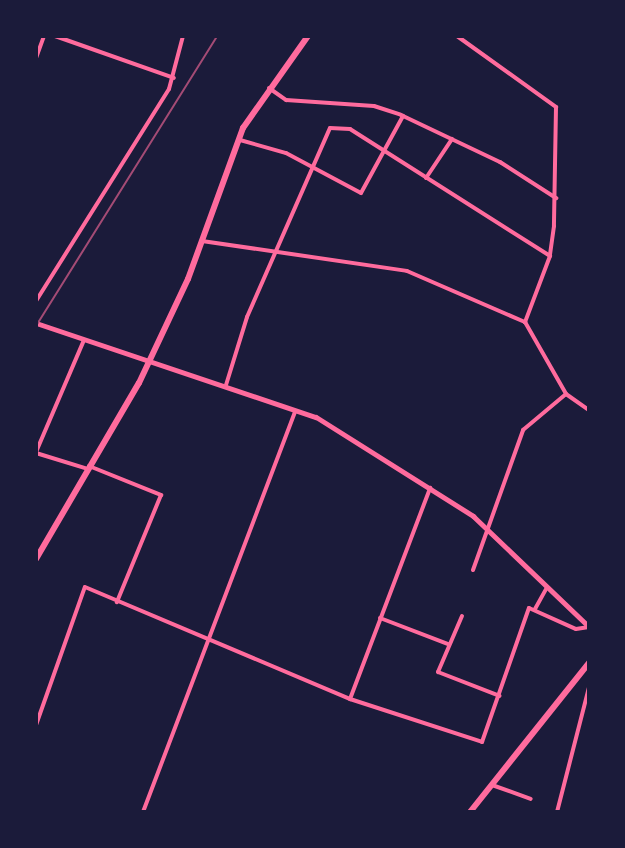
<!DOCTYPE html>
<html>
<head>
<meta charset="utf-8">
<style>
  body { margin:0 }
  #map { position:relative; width:625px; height:848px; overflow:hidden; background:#1b1b3a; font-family:"Zilla Slab",serif }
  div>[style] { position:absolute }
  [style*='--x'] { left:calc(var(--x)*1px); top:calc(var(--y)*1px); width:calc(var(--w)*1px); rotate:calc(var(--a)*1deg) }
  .minor>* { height:4px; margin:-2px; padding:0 2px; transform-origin:2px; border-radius:2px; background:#ff6b9d }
  .tertiary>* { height:5px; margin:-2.5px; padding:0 2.5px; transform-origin:2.5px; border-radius:2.5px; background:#ff6b9d }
  .secondary>* { height:6px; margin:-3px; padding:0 3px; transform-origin:3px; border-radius:3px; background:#ff6b9d }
  .primary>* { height:6px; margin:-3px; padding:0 3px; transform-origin:3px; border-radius:3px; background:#ff6b9d }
  .rail>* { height:2px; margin:-1px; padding:0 1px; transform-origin:1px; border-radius:1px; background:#a44b75 }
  span { translate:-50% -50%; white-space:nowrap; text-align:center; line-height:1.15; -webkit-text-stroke:7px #1b1b3a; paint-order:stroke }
  .frame { position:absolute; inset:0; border:38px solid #1b1b3a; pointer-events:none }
</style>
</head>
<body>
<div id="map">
  <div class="minor">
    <div style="--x:55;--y:36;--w:126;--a:19.4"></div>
    <div style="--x:457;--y:36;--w:122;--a:35.6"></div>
    <div style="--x:556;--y:107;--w:119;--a:91"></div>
    <div style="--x:554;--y:226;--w:30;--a:98"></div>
    <div style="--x:550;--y:256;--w:71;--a:110.7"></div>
    <div style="--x:525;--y:322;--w:83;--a:60.3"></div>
    <div style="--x:566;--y:394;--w:28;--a:35"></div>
    <div style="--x:36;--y:58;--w:23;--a:-70"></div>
    <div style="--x:269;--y:88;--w:21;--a:35"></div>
    <div style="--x:286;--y:100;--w:88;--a:3.9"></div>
    <div style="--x:374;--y:106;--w:28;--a:18"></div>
    <div style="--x:401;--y:115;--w:110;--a:25.4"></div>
    <div style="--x:500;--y:162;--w:67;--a:32.7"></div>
    <div style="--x:240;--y:140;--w:48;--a:15.8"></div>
    <div style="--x:286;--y:153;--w:85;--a:28.1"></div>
    <div style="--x:361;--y:193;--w:88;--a:-61.4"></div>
    <div style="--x:426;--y:178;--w:47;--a:-56.3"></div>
    <div style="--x:202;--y:241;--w:207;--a:8.3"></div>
    <div style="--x:407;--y:271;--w:129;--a:23.4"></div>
    <div style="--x:36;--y:301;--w:250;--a:-57.9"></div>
    <div style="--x:169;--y:89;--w:55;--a:-75.2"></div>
    <div style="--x:226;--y:385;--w:71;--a:-72.8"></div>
    <div style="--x:247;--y:317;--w:206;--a:-66.3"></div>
    <div style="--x:330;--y:128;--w:20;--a:3"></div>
    <div style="--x:350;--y:129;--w:237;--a:32.4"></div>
    <div style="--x:36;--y:452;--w:122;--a:-66.8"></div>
    <div style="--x:36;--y:453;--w:54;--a:17.1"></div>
    <div style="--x:89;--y:466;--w:78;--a:21.9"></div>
    <div style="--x:161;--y:495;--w:116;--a:112.4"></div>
    <div style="--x:473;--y:570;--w:149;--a:-70.3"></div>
    <div style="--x:523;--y:430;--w:56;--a:-39.9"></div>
    <div style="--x:535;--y:609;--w:25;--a:-61"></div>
    <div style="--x:462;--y:616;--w:61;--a:113.2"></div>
    <div style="--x:438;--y:672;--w:66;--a:21.2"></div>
    <div style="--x:380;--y:618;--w:73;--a:20.9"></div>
    <div style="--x:350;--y:699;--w:226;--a:-69.2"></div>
    <div style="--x:36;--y:725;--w:146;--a:-70.5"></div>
    <div style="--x:85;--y:587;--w:288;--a:22.9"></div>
    <div style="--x:350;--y:699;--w:139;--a:18"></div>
    <div style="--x:482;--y:742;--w:142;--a:-70.7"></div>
    <div style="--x:529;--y:608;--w:51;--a:24.1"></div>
    <div style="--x:576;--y:629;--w:13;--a:-9"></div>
    <div style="--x:492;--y:785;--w:41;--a:19.7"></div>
    <div style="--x:143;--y:812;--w:429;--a:-69.2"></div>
    <div style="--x:557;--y:812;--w:129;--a:-75.6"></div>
  </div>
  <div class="tertiary">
    <div style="--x:36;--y:323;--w:295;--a:18.6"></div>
    <div style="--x:316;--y:417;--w:186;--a:32.2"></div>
    <div style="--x:473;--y:516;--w:161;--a:43.7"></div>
  </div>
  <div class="secondary">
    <div style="--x:36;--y:559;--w:204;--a:-59.7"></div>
    <div style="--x:139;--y:383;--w:115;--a:-64.8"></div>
    <div style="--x:188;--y:279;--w:161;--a:-70"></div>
    <div style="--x:243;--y:128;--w:113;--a:-54.8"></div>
  </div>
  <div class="primary">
    <div style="--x:470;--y:812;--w:191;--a:-51.4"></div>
  </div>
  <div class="rail">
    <div style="--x:36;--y:326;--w:342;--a:-58"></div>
  </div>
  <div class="frame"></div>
</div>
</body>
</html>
